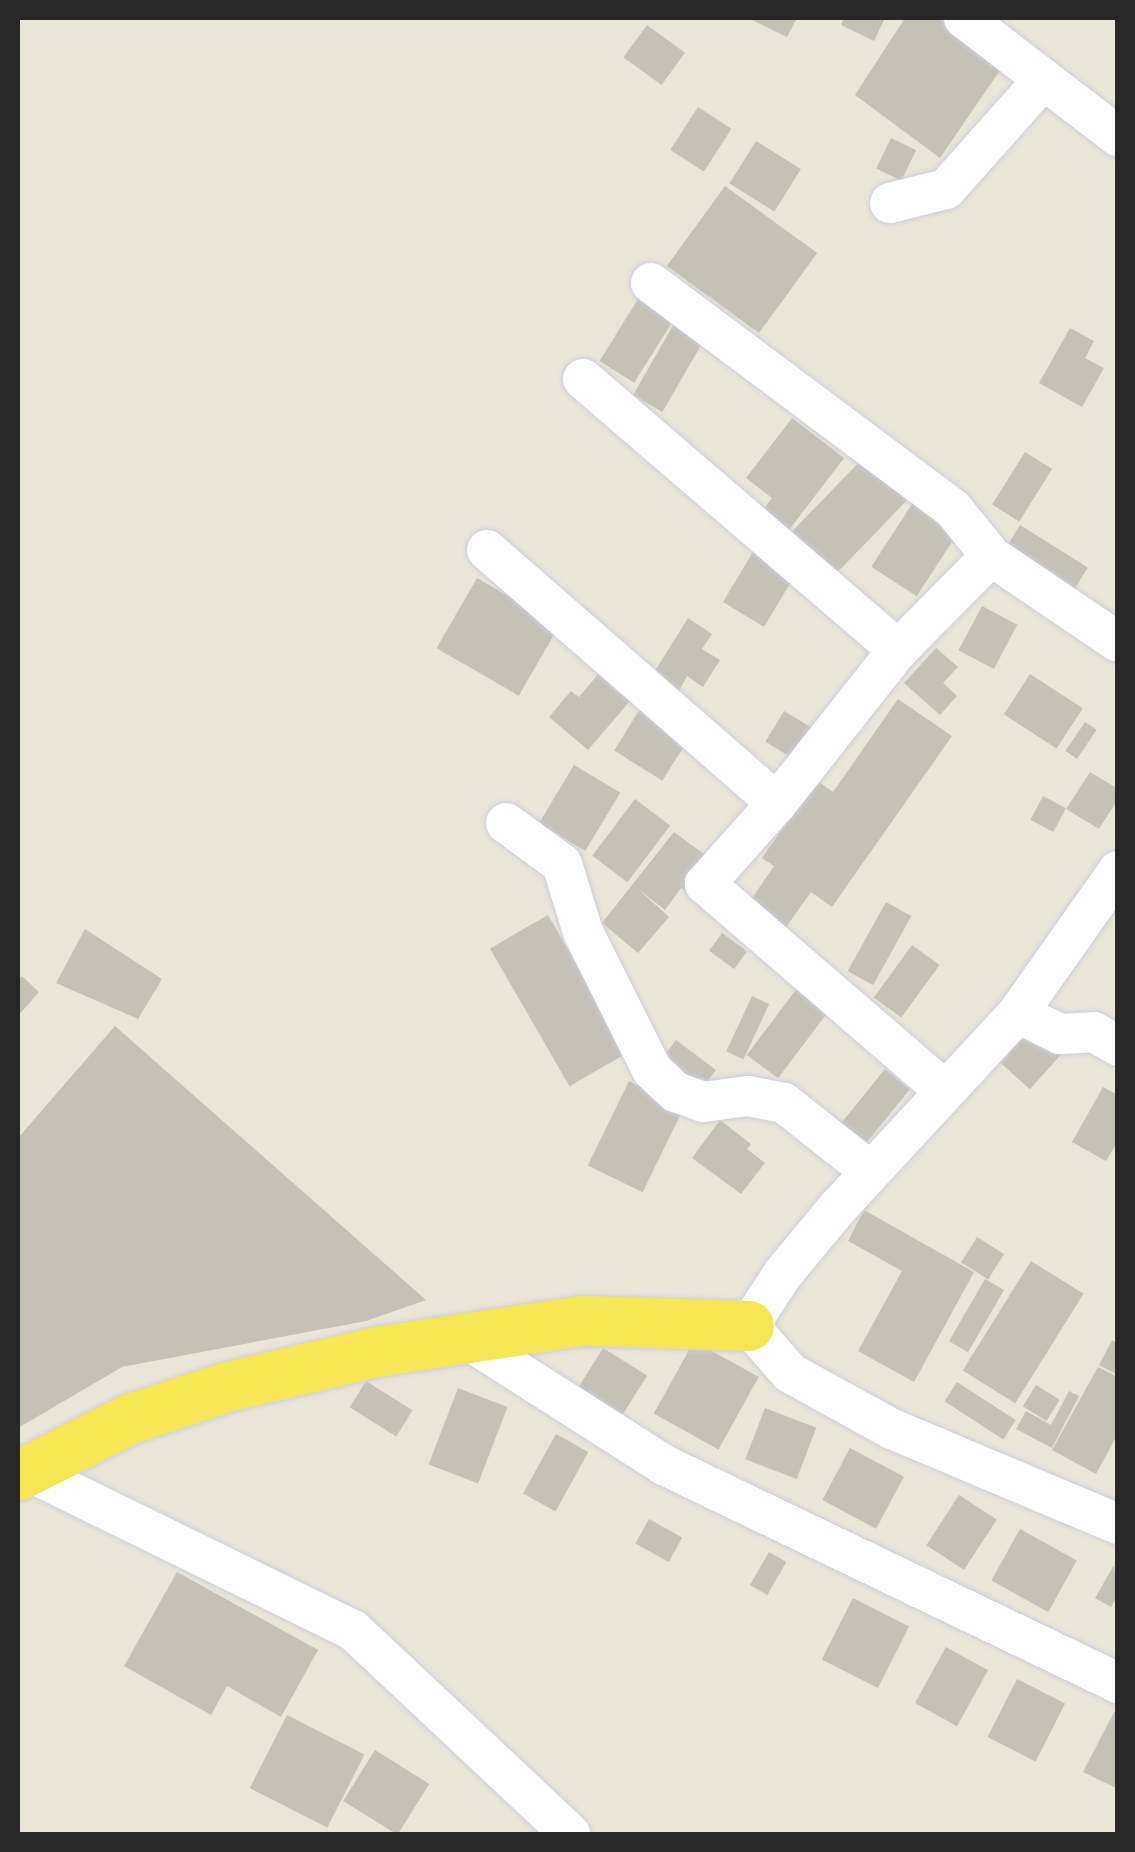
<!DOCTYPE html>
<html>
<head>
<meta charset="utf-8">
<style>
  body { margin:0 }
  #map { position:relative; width:1135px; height:1852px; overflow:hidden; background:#eae5d7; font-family:"PT Sans",sans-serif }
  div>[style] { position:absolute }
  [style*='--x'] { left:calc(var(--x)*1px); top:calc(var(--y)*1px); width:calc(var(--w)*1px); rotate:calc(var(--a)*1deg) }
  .building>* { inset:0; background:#c5c1b7; transform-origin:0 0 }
  .roads { filter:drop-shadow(0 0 2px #cccde1) drop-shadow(0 0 2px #cccde1) }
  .minor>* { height:40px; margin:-20px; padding:0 20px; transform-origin:20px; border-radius:20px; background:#fff }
  .major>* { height:50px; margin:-25px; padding:0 25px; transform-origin:25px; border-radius:25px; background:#f5e752 }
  span { translate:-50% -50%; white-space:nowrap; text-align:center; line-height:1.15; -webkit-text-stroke:8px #fff; paint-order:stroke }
  .frame { position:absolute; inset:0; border:20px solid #272727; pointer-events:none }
</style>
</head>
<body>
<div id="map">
  <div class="building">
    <div style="clip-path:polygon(748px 18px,797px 18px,787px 37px)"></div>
    <div style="clip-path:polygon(844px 18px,885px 18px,874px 41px,841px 25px)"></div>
    <div style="clip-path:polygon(905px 18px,939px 18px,1003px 66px,940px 158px,855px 95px)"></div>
    <div style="left:647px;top:25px;width:47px;height:40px;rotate:36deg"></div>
    <div style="left:698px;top:107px;width:40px;height:51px;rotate:33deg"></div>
    <div style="left:891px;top:138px;width:28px;height:34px;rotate:26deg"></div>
    <div style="left:756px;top:141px;width:53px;height:50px;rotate:32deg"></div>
    <div style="left:725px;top:186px;width:114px;height:99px;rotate:36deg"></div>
    <div style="left:645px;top:288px;width:41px;height:86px;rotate:32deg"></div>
    <div style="left:678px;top:317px;width:34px;height:90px;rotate:30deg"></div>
    <div style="clip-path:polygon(1070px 328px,1094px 341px,1085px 358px,1104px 368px,1082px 407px,1039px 383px)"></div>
    <div style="clip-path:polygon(792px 418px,844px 458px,789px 530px,763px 510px,772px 498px,746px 478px)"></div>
    <div style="left:1025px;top:452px;width:32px;height:62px;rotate:32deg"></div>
    <div style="left:864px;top:457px;width:61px;height:106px;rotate:44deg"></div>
    <div style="left:916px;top:498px;width:54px;height:82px;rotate:33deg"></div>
    <div style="left:1020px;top:525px;width:80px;height:32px;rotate:32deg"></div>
    <div style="left:759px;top:542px;width:48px;height:70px;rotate:31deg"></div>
    <div style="left:477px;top:578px;width:95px;height:81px;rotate:30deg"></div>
    <div style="left:982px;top:606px;width:40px;height:50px;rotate:28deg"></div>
    <div style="clip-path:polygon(688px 618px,712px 634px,702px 649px,720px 660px,703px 687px,687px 676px,679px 691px,653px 674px)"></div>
    <div style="clip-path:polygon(936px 648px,958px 667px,943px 683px,957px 696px,940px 715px,904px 683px)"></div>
    <div style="clip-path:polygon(604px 667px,636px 694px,588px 750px,549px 717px,571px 691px,579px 697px)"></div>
    <div style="left:1030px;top:674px;width:63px;height:48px;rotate:33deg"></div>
    <div style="clip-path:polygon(898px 699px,952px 736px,832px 907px,811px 892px,782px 933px,746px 907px,774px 866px,762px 858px,816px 780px,833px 792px)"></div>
    <div style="left:640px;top:709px;width:57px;height:49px;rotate:32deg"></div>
    <div style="left:784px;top:711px;width:35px;height:36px;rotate:31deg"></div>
    <div style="left:1085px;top:722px;width:14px;height:35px;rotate:34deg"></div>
    <div style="left:574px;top:765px;width:54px;height:68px;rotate:31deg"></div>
    <div style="clip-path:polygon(1090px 772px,1118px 789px,1118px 799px,1099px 829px,1066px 809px)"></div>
    <div style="left:1043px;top:796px;width:26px;height:27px;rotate:28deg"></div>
    <div style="left:635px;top:799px;width:44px;height:71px;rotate:37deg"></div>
    <div style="clip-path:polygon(674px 832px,715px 862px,690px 895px,681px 888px,665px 910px,638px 889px,669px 917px,638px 953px,602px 923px)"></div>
    <div style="left:886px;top:902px;width:29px;height:79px;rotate:29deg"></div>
    <div style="left:548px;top:915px;width:159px;height:67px;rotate:60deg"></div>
    <div style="clip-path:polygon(85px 929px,162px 979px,138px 1019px,56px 983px)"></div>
    <div style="left:722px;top:933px;width:31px;height:22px;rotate:36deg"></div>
    <div style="left:912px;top:945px;width:34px;height:65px;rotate:36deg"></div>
    <div style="clip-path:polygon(22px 976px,39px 992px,18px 1016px,18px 980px)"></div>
    <div style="left:801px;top:983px;width:39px;height:90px;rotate:37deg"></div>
    <div style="left:752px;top:996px;width:19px;height:61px;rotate:25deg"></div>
    <div style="left:1025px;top:1023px;width:48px;height:46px;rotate:42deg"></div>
    <div style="clip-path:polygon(115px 1026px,426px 1300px,366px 1321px,122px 1367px,18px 1428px,18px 1138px)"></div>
    <div style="left:676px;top:1040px;width:50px;height:27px;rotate:37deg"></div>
    <div style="left:885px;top:1069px;width:32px;height:80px;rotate:39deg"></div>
    <div style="left:629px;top:1081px;width:61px;height:94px;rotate:26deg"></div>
    <div style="clip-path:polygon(1103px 1087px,1118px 1095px,1118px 1141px,1106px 1161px,1072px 1142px)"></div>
    <div style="clip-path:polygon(720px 1120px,751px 1144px,747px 1149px,765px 1163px,741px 1194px,692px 1158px)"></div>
    <div style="clip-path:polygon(864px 1210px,974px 1272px,914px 1382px,858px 1351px,902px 1271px,848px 1241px)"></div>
    <div style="left:977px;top:1237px;width:32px;height:30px;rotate:32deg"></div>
    <div style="left:1031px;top:1261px;width:62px;height:129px;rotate:32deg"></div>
    <div style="left:985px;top:1279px;width:22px;height:72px;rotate:30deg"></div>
    <div style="clip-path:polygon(1112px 1340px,1118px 1344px,1118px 1375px,1099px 1365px)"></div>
    <div style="left:694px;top:1341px;width:74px;height:83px;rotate:29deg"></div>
    <div style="left:603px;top:1348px;width:52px;height:55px;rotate:32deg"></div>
    <div style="clip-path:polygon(1098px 1367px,1118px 1377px,1118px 1434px,1096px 1474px,1052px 1450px)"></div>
    <div style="left:366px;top:1381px;width:55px;height:31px;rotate:32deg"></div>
    <div style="left:957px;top:1382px;width:70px;height:23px;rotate:33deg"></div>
    <div style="left:1036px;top:1385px;width:28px;height:25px;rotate:32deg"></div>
    <div style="left:458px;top:1388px;width:53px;height:82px;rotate:21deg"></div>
    <div style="clip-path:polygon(1069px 1391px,1079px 1396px,1052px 1448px,1016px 1429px,1026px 1411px,1051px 1425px)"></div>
    <div style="left:765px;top:1408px;width:55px;height:55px;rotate:21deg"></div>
    <div style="left:556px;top:1434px;width:37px;height:68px;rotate:29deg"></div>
    <div style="left:850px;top:1448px;width:61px;height:59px;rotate:28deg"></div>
    <div style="left:959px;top:1495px;width:45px;height:60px;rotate:33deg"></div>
    <div style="left:649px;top:1519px;width:38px;height:28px;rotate:29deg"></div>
    <div style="left:1020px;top:1529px;width:65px;height:59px;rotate:29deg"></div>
    <div style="left:769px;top:1552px;width:20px;height:38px;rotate:30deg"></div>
    <div style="clip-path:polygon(1114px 1565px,1118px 1596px,1111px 1607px,1095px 1598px)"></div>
    <div style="clip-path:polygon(177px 1572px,318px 1650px,281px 1717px,227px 1686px,211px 1715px,124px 1666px)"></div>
    <div style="left:853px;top:1598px;width:63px;height:69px;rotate:27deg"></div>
    <div style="left:946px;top:1647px;width:48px;height:64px;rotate:29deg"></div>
    <div style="left:1017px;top:1679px;width:54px;height:65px;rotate:27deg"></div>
    <div style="clip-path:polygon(1114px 1712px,1118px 1714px,1118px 1789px,1083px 1772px)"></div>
    <div style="left:287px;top:1715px;width:87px;height:82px;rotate:27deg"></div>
    <div style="left:375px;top:1750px;width:64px;height:60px;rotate:32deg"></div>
  </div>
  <div class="roads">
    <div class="minor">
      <div style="--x:964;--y:18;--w:194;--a:37.5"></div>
      <div style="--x:890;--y:203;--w:58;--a:-14"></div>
      <div style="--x:946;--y:189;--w:147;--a:-48.3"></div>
      <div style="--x:651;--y:283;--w:377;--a:36.8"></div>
      <div style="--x:953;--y:509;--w:60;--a:51"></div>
      <div style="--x:991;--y:556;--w:153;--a:34.1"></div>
      <div style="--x:583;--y:379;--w:416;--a:40.7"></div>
      <div style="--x:487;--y:550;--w:385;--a:41.1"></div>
      <div style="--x:506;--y:823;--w:69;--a:36.2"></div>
      <div style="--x:562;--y:864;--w:71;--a:72.8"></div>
      <div style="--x:583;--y:932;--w:154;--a:63.4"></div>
      <div style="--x:652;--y:1070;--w:33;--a:43"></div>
      <div style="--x:676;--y:1092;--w:29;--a:20"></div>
      <div style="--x:703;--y:1102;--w:45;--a:-7.6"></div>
      <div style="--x:748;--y:1096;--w:37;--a:11"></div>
      <div style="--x:784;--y:1103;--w:110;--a:38.3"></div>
      <div style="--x:1118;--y:871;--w:174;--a:125.2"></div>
      <div style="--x:1018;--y:1013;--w:263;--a:132.8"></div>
      <div style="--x:839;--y:1206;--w:89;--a:129.6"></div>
      <div style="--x:782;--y:1275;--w:61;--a:122.9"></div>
      <div style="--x:749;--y:1326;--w:62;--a:48.9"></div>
      <div style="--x:790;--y:1373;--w:116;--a:28.8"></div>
      <div style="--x:892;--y:1429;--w:245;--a:22.8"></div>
      <div style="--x:1018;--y:1013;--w:47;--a:26.6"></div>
      <div style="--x:1060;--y:1034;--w:34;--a:-3"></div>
      <div style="--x:1094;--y:1032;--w:28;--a:30"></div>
      <div style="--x:944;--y:1090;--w:316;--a:-139.2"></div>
      <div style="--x:705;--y:884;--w:108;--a:-48.4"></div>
      <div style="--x:777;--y:803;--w:195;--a:-51.7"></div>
      <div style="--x:898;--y:650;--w:132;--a:-45.3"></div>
      <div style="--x:468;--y:1340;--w:232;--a:32.5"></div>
      <div style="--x:664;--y:1465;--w:504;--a:25.65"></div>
      <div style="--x:28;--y:1471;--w:362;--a:26.1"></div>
      <div style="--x:353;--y:1630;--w:298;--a:43.2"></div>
    </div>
    <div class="major">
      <div style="--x:18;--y:1476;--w:127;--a:-26.8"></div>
      <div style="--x:131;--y:1419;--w:102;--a:-18.3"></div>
      <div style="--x:228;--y:1387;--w:153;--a:-13.2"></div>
      <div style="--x:377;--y:1352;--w:206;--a:-8.6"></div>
      <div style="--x:581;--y:1321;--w:168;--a:1.7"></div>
    </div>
  </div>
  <div class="frame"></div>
</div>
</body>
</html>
